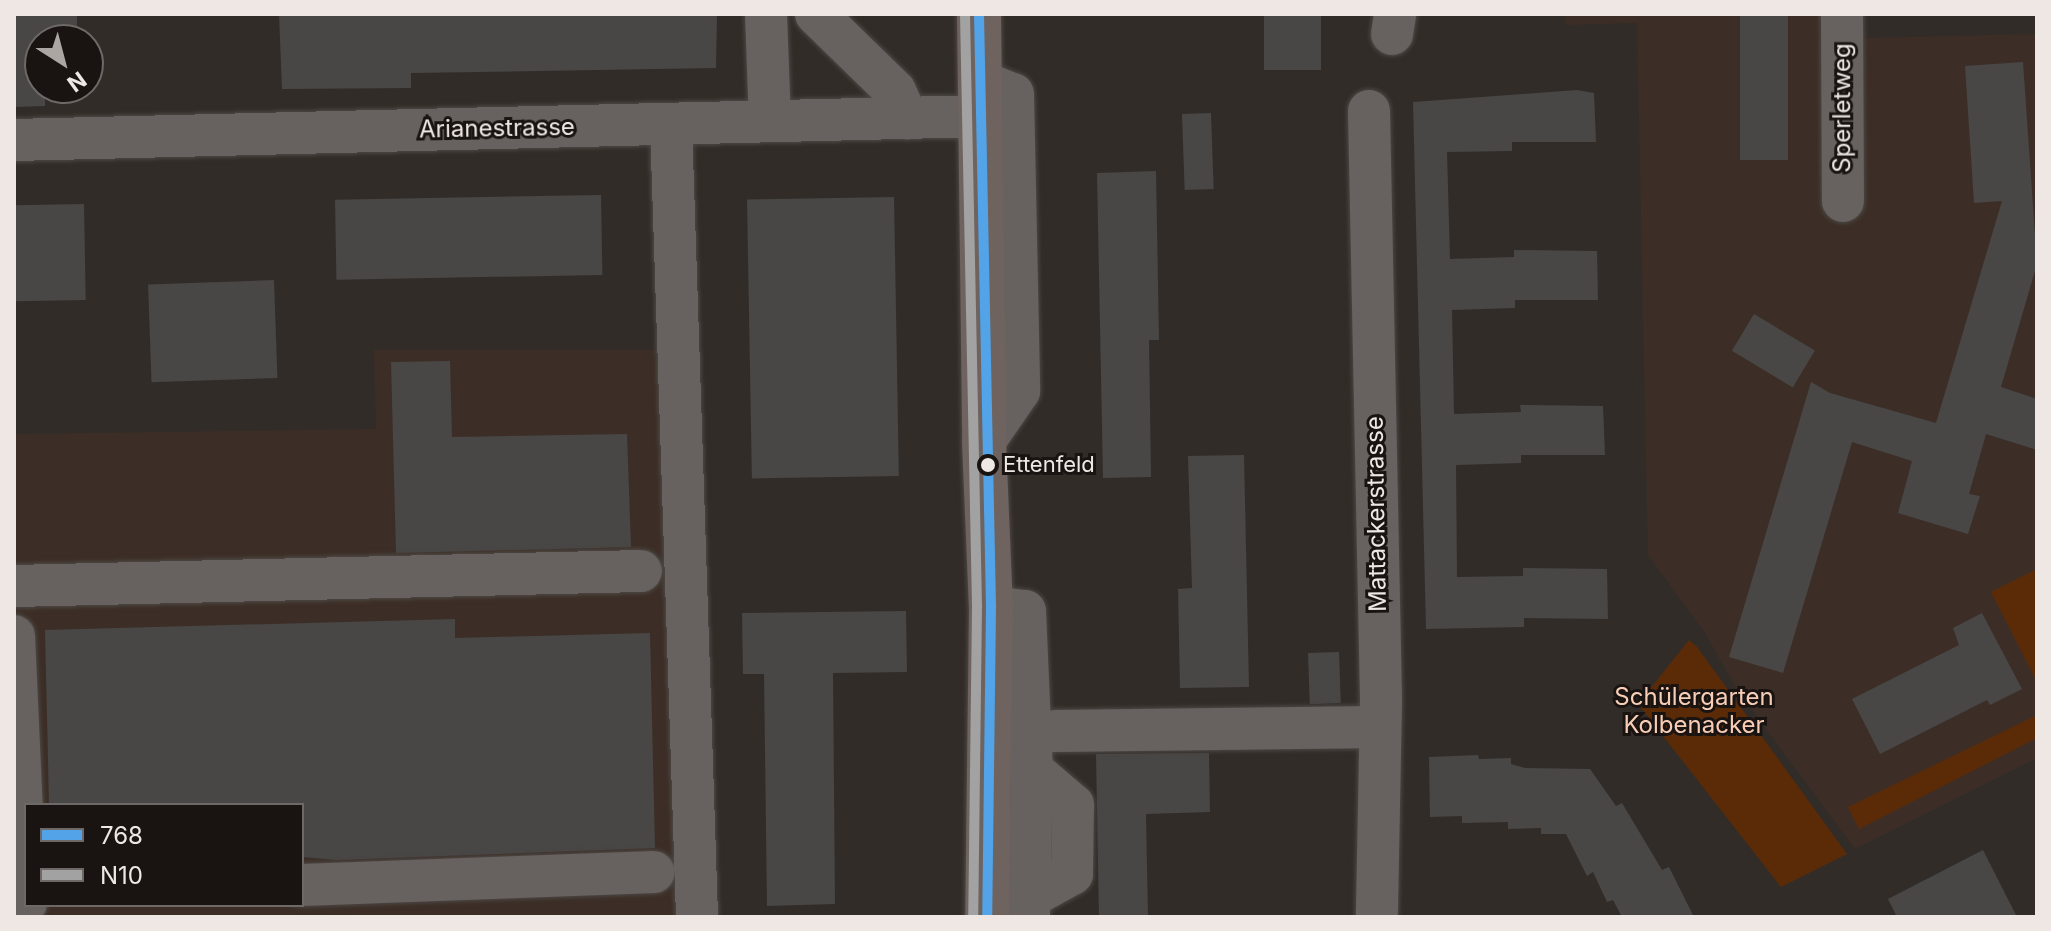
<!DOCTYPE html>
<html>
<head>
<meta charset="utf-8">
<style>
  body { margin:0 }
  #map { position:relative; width:2051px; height:931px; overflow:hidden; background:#322c28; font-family:Inter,sans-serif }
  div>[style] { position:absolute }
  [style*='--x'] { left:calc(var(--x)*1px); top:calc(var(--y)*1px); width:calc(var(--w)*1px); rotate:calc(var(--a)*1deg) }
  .built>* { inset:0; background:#3c2e26 }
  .green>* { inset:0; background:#5b2b08 }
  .building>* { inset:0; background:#484746; transform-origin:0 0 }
  .roads { filter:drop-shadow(0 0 2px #4c4744) drop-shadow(0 0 2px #4c4744) }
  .minor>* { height:42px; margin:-21px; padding:0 21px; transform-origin:21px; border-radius:21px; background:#676260 }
  .major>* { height:44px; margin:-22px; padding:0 22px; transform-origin:22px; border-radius:22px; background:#6e635e }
  .bus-1>* { height:10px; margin:-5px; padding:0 5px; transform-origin:5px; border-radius:5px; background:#53a3e8 }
  .bus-2>* { height:10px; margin:-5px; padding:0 5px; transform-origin:5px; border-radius:5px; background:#a2a2a2 }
  .dots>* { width:22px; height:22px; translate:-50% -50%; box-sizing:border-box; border:4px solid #191412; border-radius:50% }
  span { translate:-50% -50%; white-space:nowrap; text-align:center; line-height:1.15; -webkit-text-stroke:6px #191412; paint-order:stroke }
  .bus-label { font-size:22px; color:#eee7e4 }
  .left { translate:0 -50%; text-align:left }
  .street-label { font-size:24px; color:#eee7e4 }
  .park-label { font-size:24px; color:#f8cdb5 }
  .frame { position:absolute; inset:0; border:16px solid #eee7e4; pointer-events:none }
  .legend { position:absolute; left:24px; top:803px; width:280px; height:104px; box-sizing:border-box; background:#191412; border:2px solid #6e6866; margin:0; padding:10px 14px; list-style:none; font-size:24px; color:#eee7e4 }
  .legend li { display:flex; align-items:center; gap:16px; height:40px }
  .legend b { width:40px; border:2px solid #6e6866 }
  .north { position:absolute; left:24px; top:24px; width:80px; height:80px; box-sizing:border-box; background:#191412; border:2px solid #6e6866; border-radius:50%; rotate:144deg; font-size:22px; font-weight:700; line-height:32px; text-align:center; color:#eee7e4 }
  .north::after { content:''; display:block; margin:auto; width:28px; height:36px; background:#aca6a2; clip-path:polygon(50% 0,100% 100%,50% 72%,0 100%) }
</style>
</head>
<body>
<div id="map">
  <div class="built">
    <div style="clip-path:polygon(1565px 14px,1826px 14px,1826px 39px,2037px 34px,2037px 758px,1855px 849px,1736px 688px,1704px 631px,1648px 555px,1637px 23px,1566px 25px)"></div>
    <div style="clip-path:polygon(evenodd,374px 350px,660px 350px,677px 917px,14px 917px,14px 434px,376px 429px,374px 350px,26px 805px,302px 805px,302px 905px,26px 905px,26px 805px)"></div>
  </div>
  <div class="green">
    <div style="clip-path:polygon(2037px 569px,2037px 682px,1991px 592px)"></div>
    <div style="clip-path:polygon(1689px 640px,1697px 647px,1847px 854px,1781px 887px,1638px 704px)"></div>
    <div style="clip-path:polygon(2037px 715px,2037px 738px,1859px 829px,1848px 807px)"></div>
  </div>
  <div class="building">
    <div style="clip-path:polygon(14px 14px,77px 14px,77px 40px,40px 40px,40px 88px,77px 88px,77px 97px,45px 97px,45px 106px,14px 107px)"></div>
    <div style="clip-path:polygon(279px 14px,717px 14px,716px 68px,411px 73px,411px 88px,282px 89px)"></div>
    <div style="left:1264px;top:14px;width:57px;height:56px"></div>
    <div style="left:1740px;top:14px;width:48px;height:146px"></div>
    <div style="clip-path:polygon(2023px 62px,2037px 264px,2001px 387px,2037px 399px,2037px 450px,1986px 434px,1969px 494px,1980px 496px,1968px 534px,1898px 513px,1912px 461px,1852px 442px,1783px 673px,1729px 657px,1811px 382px,1830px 393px,1936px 423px,2002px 201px,1974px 203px,1965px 66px)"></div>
    <div style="clip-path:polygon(1577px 90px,1594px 93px,1596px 142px,1512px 142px,1512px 151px,1447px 152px,1450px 259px,1514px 257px,1514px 250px,1597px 251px,1598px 300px,1515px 300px,1515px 308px,1452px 310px,1454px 414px,1521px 412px,1520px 405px,1603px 406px,1605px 455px,1521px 455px,1521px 463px,1456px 465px,1457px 577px,1523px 576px,1523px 568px,1607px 569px,1608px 619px,1524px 618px,1524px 627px,1426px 629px,1413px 102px)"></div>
    <div style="left:1211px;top:113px;width:76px;height:29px;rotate:88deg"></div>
    <div style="clip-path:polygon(1156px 171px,1159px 340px,1149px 340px,1151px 477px,1103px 478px,1097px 173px)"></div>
    <div style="left:601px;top:195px;width:80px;height:266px;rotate:89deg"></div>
    <div style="left:894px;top:197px;width:279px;height:147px;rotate:89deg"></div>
    <div style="left:84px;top:204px;width:96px;height:70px;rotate:89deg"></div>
    <div style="left:274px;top:280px;width:98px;height:126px;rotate:88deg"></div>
    <div style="left:1754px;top:314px;width:71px;height:43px;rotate:31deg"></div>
    <div style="clip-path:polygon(450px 361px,452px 437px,627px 434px,631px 547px,396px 553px,391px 362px)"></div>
    <div style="clip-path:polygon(1244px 455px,1249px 687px,1180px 688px,1178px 589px,1192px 588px,1188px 456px)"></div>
    <div style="clip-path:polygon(906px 611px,907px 672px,833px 673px,835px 904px,767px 906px,764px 674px,743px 674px,742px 613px)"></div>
    <div style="clip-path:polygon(1982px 613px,2022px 689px,1990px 705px,1987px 700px,1880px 754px,1852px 699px,1959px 645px,1953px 628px)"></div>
    <div style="clip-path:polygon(455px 619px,455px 638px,650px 633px,655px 848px,336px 860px,302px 857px,302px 805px,49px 805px,45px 630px)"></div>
    <div style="left:1339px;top:652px;width:51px;height:31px;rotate:88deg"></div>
    <div style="clip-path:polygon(1209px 753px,1210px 812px,1146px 814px,1148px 917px,1099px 917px,1096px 754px)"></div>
    <div style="clip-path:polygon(1478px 755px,1479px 759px,1511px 758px,1511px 764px,1525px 768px,1590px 769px,1616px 806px,1622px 803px,1662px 870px,1669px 867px,1694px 917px,1622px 917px,1613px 900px,1607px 902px,1593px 872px,1587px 876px,1566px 834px,1541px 834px,1541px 828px,1508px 829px,1508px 822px,1462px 823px,1462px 816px,1430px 817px,1429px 757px)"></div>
    <div style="clip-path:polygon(1983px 850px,2017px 917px,1897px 917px,1888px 899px)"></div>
  </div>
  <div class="roads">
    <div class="minor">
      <div style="--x:766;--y:14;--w:107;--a:87.9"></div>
      <div style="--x:816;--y:14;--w:110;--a:44.3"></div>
      <div style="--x:895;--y:91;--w:30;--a:66"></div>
      <div style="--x:1842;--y:14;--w:187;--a:89.7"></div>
      <div style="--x:1392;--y:34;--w:20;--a:-81"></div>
      <div style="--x:980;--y:81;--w:35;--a:22"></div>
      <div style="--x:1013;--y:94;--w:297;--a:88.8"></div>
      <div style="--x:1019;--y:391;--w:62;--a:124.5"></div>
      <div style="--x:1369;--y:111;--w:590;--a:88.83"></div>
      <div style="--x:1381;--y:701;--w:216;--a:91.1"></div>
      <div style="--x:671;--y:124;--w:793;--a:88.12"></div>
      <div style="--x:14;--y:140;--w:966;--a:-1.42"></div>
      <div style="--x:14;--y:586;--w:627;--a:-1.37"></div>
      <div style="--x:991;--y:607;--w:34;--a:7"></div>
      <div style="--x:1025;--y:611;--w:159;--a:87.5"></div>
      <div style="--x:1032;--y:770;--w:147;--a:91.2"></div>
      <div style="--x:14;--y:636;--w:267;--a:87.4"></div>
      <div style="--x:1055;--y:731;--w:324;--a:-0.7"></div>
      <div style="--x:302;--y:885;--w:352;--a:-2.1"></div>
      <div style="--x:1030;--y:897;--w:48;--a:-28.7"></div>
      <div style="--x:1072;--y:874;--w:69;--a:-89.2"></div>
      <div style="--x:1073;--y:805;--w:54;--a:-139.5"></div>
    </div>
    <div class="major">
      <div style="--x:979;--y:14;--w:428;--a:89.3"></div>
      <div style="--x:984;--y:442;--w:165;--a:87.6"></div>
      <div style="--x:991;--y:607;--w:310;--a:90.7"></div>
    </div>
  </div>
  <div class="bus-1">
    <div style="--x:979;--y:14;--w:593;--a:88.84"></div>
    <div style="--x:991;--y:607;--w:310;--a:90.7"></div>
  </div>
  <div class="bus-2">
    <div style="--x:965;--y:14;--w:593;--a:88.84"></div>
    <div style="--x:977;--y:607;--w:310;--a:90.7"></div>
  </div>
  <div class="dots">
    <div style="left:988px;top:465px;background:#eee7e4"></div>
  </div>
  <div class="bus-label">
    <span class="left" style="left:1003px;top:465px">Ettenfeld</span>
  </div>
  <div class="street-label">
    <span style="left:1842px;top:108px;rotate:-90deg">Sperletweg</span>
    <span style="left:497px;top:128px;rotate:-1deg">Arianestrasse</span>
    <span style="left:1376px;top:514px;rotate:-91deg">Mattackerstrasse</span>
  </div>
  <div class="park-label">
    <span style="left:1694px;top:711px">Schülergarten<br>Kolbenacker</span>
  </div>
  <div class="frame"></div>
  <ul class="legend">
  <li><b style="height:10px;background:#53a3e8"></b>768</li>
  <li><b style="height:10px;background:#a2a2a2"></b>N10</li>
  </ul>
  <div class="north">N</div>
</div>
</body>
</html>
